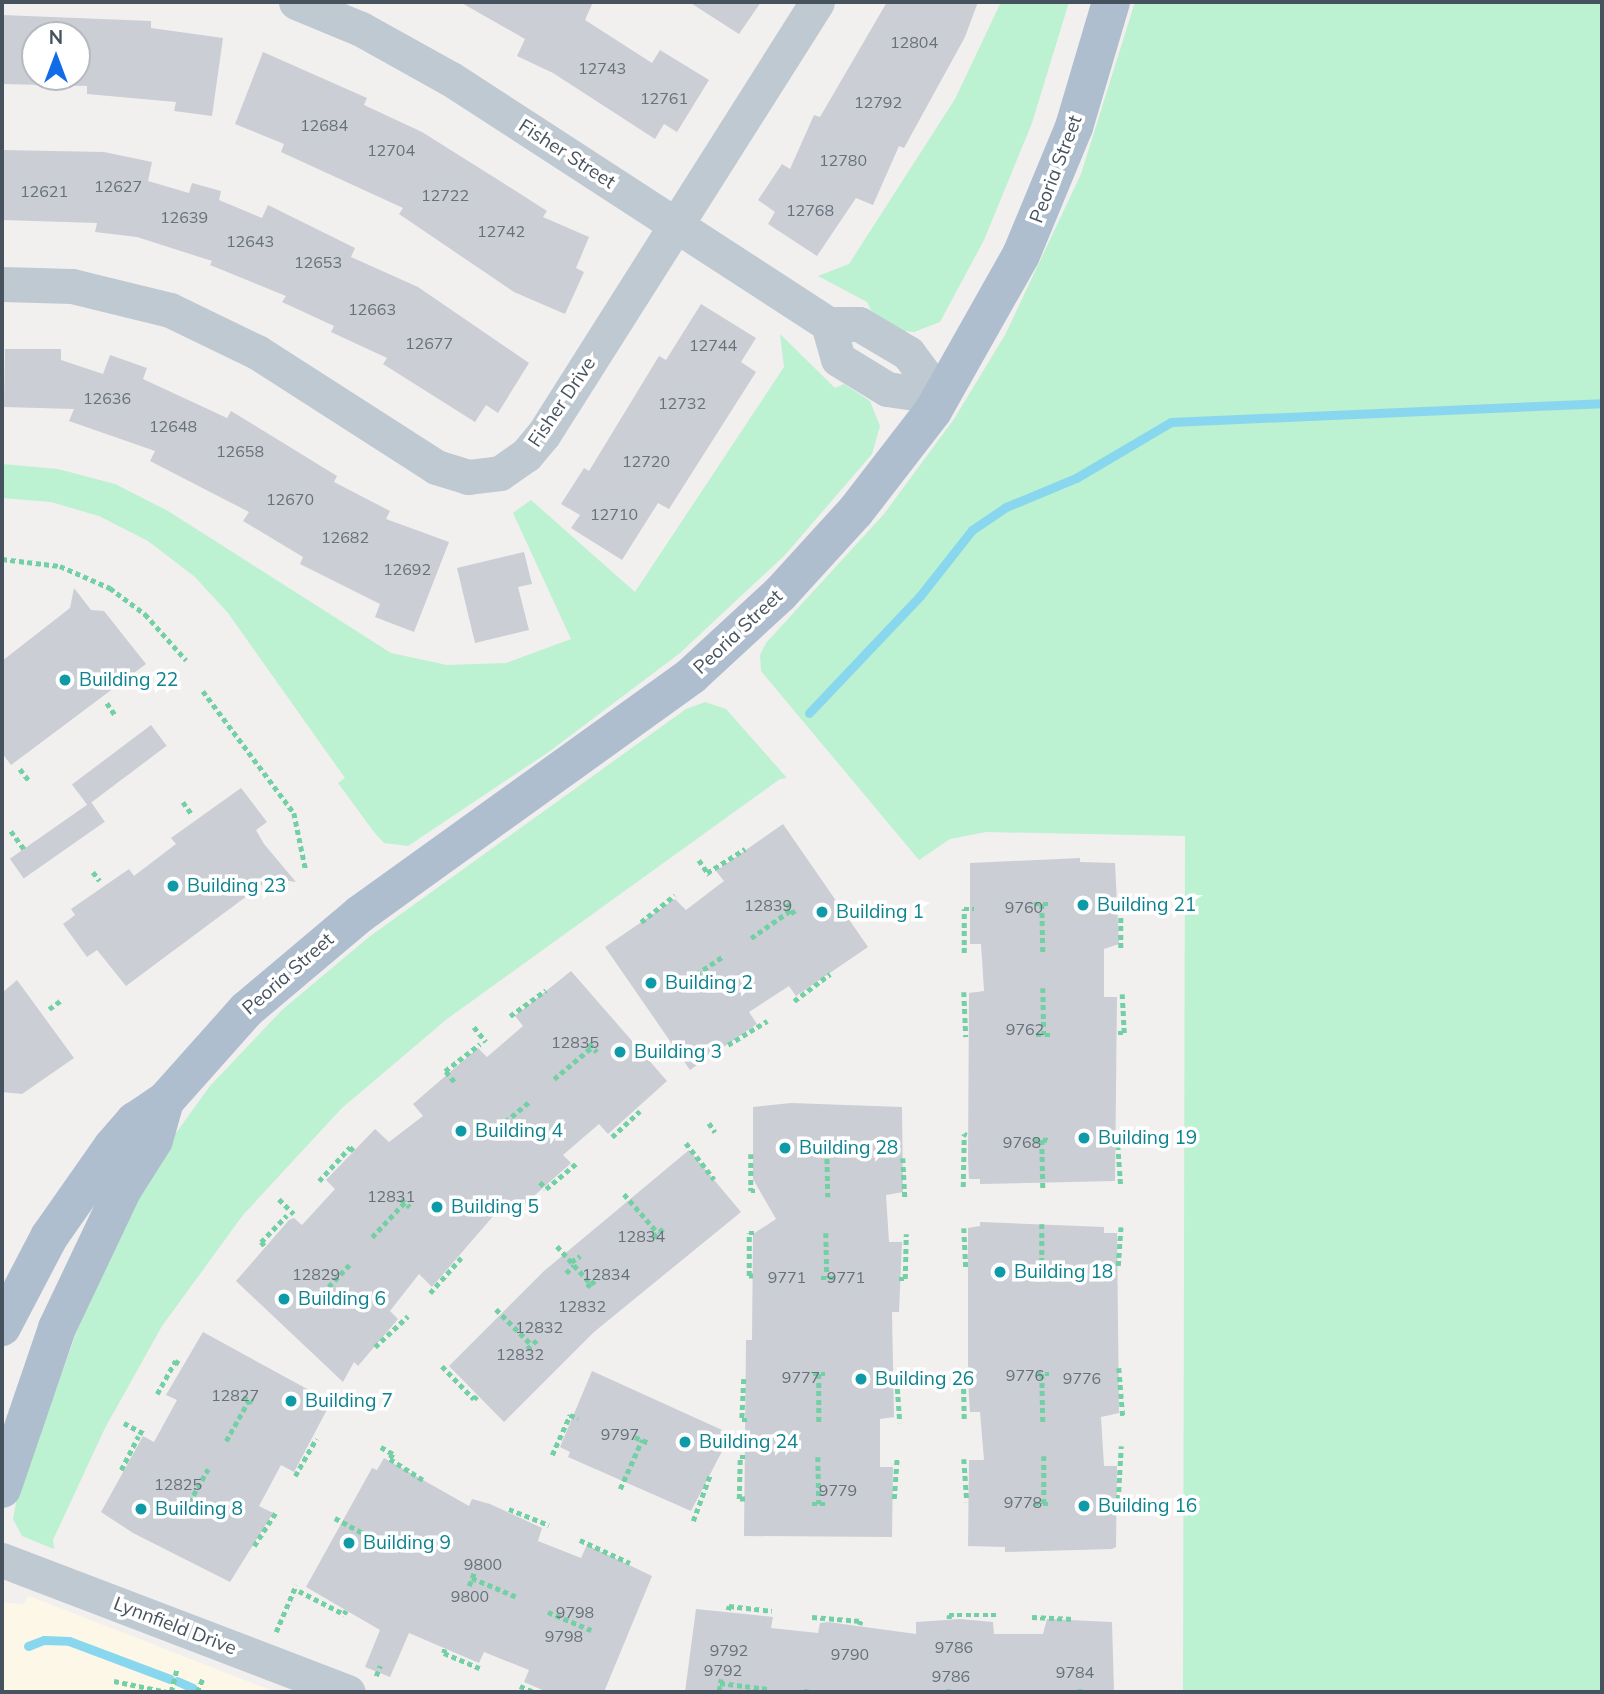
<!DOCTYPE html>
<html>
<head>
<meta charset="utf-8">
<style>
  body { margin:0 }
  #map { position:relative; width:1604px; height:1694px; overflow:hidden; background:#f2efef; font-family:Mulish,sans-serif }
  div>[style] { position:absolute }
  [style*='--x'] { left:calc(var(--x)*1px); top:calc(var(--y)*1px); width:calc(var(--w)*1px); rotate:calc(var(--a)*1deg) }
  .commercial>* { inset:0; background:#fdf7e8 }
  .green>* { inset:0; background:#bcf1d1 }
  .stream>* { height:9px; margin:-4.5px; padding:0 4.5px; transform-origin:4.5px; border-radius:4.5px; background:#88d7ef }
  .building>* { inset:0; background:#cbced4; transform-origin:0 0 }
  .path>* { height:4.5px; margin-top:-2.25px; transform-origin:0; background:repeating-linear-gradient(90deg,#73d0a4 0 5px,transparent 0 8.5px) }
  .minor>* { height:35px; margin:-17.5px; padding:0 17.5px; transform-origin:17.5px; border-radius:17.5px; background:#bfc9d1 }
  .major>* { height:38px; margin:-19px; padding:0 19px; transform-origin:19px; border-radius:19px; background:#aebecf }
  .dots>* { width:19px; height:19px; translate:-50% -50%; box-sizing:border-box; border:4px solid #fff; border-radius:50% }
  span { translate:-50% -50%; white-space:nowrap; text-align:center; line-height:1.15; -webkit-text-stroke:7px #fff; paint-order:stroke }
  .number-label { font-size:16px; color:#67717b }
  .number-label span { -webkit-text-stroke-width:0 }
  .street-label { font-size:19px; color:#46525d }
  .culture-label { font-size:19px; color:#0d838f }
  .left { translate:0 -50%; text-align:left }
  .frame { position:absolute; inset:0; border:4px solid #46525d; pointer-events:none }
  .north { position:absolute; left:21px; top:21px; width:70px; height:70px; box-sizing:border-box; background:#fff; border:2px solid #b5babe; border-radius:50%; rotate:0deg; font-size:19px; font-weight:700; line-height:28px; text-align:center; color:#46525d }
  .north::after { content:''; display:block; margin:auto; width:24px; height:32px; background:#136ce7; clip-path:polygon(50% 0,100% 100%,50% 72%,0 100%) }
</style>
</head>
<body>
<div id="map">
  <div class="commercial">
    <div style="clip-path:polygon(29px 1596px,275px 1692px,2px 1692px,2px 1603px,23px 1604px)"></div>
  </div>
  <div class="green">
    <div style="clip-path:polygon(1001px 2px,1069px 2px,1032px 123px,984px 240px,940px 322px,914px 332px,903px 331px,873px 314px,867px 302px,818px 276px,849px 264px,955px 99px)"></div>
    <div style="clip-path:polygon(1135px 2px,1602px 2px,1602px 1692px,1183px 1692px,1185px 836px,986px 832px,950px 839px,919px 860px,761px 671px,760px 655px,766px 643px,884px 514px,954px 419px,1005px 335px,1081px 174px)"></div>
    <div style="clip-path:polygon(780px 334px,835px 388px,844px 384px,870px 401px,880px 426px,872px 454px,785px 555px,680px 653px,550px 751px,408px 846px,384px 843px,374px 832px,338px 783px,345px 778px,228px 613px,195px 577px,148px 541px,99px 516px,51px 502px,2px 498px,2px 464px,58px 469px,115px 484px,168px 511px,391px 653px,447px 665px,506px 663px,571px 639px,513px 513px,531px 500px,635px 592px,784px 367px)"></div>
    <div style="clip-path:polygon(705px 702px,726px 709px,787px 778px,780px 779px,447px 1019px,342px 1108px,243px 1215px,162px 1326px,105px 1428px,53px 1540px,54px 1549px,22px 1536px,13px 1519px,17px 1497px,100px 1267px,168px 1144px,210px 1086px,282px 1010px,369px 937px,686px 709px)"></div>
  </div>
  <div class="stream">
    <div style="--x:809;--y:713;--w:161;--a:-46.5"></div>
    <div style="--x:920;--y:596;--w:84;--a:-51.8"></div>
    <div style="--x:972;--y:530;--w:41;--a:-34.1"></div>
    <div style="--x:1006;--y:507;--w:76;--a:-22.5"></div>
    <div style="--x:1076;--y:478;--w:110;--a:-30.5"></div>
    <div style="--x:1171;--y:422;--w:431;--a:-2.5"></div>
    <div style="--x:28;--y:1646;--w:17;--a:-21"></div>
    <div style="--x:44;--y:1640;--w:25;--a:2"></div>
    <div style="--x:69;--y:1641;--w:108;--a:20.6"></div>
    <div style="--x:177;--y:1681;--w:17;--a:24"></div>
  </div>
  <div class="building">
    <div style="clip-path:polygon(460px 2px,593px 2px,585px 20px,652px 63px,660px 50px,709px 80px,677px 132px,664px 124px,655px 139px,553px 73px,517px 56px,525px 39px)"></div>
    <div style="clip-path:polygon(689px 2px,761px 2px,739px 34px)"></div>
    <div style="clip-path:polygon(887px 2px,978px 2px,965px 37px,904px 148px,899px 146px,873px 205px,856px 198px,817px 256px,768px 224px,775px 212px,758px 200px,782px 164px,790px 169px,814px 115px,820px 117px)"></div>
    <div style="clip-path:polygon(evenodd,2px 15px,151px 21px,151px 28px,223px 38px,212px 116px,174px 111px,176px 102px,87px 94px,87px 86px,2px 84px,2px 15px,35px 35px,77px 35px,77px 77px,35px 77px,35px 35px)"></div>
    <div style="clip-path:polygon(263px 52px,367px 98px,364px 105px,422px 132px,500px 181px,547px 211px,543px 217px,589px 237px,576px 268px,584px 272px,565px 314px,514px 292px,399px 214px,403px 208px,281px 152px,284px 144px,235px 124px)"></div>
    <div style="clip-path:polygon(2px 150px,104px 152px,152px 162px,148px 181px,189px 193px,192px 183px,221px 191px,219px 200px,262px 218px,268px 205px,355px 248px,351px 257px,418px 287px,529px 363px,498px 413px,486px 405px,475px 422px,383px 364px,387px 358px,331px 332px,334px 326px,282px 302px,286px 296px,210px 265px,212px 261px,137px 237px,95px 232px,97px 223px,2px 220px)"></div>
    <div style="clip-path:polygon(701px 304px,756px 338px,741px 362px,756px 372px,669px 509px,658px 503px,622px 560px,571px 528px,580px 515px,561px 504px,584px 468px,589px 471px,659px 356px,666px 360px)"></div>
    <div style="clip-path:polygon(5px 349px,61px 349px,61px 360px,103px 374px,110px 355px,147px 368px,143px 379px,227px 418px,231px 411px,337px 476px,334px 482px,390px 511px,386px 519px,449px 542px,414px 632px,375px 617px,380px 604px,300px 564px,303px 557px,243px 521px,249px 512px,150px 461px,155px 451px,69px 421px,74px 409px,4px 407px)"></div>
    <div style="clip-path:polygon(524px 552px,532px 584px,518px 587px,529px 630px,475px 643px,457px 568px)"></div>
    <div style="clip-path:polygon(74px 588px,91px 610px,104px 611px,146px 664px,11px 765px,2px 753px,2px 661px,70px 608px)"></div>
    <div style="left:151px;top:725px;width:26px;height:99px;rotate:53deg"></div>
    <div style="clip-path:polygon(241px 788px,267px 822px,256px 830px,264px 844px,296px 882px,271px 878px,126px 986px,97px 950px,87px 957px,63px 924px,75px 915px,71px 909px,129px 869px,134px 876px,176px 844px,171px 838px)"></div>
    <div style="left:91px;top:802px;width:24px;height:99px;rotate:55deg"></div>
    <div style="clip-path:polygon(783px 824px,868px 947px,796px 996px,789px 986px,749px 1012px,757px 1024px,690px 1070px,605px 947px,675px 899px,686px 910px,724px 881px,716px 871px)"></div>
    <div style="clip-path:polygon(1080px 858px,1080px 862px,1115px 863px,1119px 944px,1104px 949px,1104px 997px,1117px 997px,1115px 1181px,980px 1184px,980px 1179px,969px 1179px,968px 1159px,969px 993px,984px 991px,981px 944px,970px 944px,970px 863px)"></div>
    <div style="clip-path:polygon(571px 971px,667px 1081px,608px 1134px,599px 1124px,563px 1155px,571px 1163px,526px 1203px,508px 1215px,501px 1207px,432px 1287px,419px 1274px,390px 1311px,398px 1319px,358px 1366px,354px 1362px,343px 1382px,236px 1281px,289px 1220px,294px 1218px,302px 1225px,335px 1189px,326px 1180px,375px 1129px,389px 1142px,423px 1116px,413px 1104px,478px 1048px,487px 1057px,523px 1026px,515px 1016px)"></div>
    <div style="clip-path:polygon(17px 980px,74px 1058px,22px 1094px,2px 1092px,2px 993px)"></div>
    <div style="clip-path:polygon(791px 1103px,902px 1107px,903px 1192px,886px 1195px,889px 1242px,902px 1242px,899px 1312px,892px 1312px,894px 1417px,880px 1419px,880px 1467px,893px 1467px,892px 1537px,744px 1536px,746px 1340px,752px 1340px,753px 1234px,776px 1219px,753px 1179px,753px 1107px)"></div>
    <div style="clip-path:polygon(689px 1150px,741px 1212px,594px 1332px,504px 1422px,449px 1366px,544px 1271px)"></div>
    <div style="clip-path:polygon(980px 1222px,1104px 1227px,1104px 1233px,1117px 1233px,1119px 1413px,1101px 1417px,1104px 1466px,1117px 1466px,1116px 1547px,1112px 1549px,1005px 1552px,1005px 1547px,968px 1546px,969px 1460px,984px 1460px,980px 1412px,970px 1412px,968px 1381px,968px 1228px,980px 1226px)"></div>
    <div style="clip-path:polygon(203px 1332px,331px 1402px,294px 1472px,281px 1465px,259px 1506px,273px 1513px,230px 1582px,133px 1533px,101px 1512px,143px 1436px,154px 1442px,177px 1400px,166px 1395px)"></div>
    <div style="clip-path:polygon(592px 1371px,731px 1434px,691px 1511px,568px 1457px,570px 1452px,560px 1447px)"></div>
    <div style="clip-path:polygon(384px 1458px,469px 1506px,472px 1499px,490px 1504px,542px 1528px,538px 1541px,581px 1558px,587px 1545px,652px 1576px,604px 1692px,547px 1692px,524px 1682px,529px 1670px,484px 1652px,479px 1663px,409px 1633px,390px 1677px,365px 1667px,380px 1630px,306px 1587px,372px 1468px,377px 1470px)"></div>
    <div style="clip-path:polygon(696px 1609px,773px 1617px,771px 1628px,818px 1633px,820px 1623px,828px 1622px,916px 1634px,916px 1622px,960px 1619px,993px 1622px,994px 1634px,1043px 1634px,1047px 1619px,1112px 1622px,1114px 1692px,685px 1692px)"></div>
  </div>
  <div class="path">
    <div style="--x:2;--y:559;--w:58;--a:6.9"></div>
    <div style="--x:60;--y:566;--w:55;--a:23.7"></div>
    <div style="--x:110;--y:588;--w:44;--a:36.6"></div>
    <div style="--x:145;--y:614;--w:62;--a:48.3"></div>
    <div style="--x:203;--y:691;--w:152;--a:53.3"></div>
    <div style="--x:294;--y:813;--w:59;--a:78.3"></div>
    <div style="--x:107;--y:703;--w:14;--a:56"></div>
    <div style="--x:20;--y:769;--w:16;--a:52"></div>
    <div style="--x:183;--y:802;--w:14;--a:54"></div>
    <div style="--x:11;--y:831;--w:24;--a:54"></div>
    <div style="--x:699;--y:860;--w:18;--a:56"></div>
    <div style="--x:93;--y:872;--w:11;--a:52"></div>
    <div style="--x:707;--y:873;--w:45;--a:-32.3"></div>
    <div style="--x:787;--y:903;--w:16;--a:55"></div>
    <div style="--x:1034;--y:904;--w:16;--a:0"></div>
    <div style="--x:1042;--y:904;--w:49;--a:88.8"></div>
    <div style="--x:1107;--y:909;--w:14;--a:0"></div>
    <div style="--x:1121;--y:909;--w:40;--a:90"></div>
    <div style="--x:641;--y:922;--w:43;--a:-38.5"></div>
    <div style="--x:751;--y:938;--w:49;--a:-35"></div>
    <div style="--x:964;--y:953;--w:44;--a:-90"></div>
    <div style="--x:964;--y:909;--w:10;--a:0"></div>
    <div style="--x:678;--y:978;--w:17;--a:57"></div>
    <div style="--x:682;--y:984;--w:48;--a:-34"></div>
    <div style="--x:1043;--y:988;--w:47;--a:88.8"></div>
    <div style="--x:964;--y:992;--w:45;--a:87.5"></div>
    <div style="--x:794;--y:1001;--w:45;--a:-36.9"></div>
    <div style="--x:49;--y:1009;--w:14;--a:-36"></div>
    <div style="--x:510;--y:1016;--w:44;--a:-35.8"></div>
    <div style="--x:474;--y:1027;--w:19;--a:51"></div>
    <div style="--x:1118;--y:1033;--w:6;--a:0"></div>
    <div style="--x:1124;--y:1033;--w:39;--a:-93"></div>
    <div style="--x:1036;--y:1035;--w:14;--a:0"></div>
    <div style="--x:589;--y:1043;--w:12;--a:48"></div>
    <div style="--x:728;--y:1045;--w:46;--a:-31.6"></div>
    <div style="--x:554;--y:1079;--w:50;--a:-40.1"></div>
    <div style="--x:454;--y:1082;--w:14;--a:-129"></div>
    <div style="--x:445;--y:1071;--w:44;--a:-37.6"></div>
    <div style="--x:709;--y:1123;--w:11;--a:56"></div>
    <div style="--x:487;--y:1127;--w:16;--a:50"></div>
    <div style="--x:492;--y:1133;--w:48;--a:-40"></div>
    <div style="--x:612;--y:1137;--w:38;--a:-43"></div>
    <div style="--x:1034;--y:1139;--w:16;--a:4"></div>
    <div style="--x:1042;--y:1140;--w:48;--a:88.8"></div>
    <div style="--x:686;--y:1143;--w:46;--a:52.1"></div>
    <div style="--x:1118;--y:1145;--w:39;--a:86"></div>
    <div style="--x:820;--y:1150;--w:15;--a:0"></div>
    <div style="--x:827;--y:1150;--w:47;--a:88.8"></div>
    <div style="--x:751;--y:1154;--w:37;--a:90"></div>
    <div style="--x:751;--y:1191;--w:4;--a:0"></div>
    <div style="--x:903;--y:1158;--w:40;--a:87.1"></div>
    <div style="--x:319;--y:1181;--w:46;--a:-47.6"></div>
    <div style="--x:350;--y:1147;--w:6;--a:45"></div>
    <div style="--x:540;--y:1182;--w:9;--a:49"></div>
    <div style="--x:546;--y:1189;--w:42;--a:-40.2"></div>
    <div style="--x:963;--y:1187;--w:53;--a:-88.9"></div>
    <div style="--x:964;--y:1134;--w:3;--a:18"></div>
    <div style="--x:624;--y:1194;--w:52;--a:48.9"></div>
    <div style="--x:279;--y:1199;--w:21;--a:45"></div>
    <div style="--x:401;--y:1199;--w:12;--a:42"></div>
    <div style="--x:1042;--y:1224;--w:48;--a:90"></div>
    <div style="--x:964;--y:1228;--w:41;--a:87.2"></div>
    <div style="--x:826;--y:1233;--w:45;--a:88.7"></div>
    <div style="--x:372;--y:1237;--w:48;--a:-46.7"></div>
    <div style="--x:653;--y:1237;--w:13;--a:-39"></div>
    <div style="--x:264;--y:1246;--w:5;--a:-127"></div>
    <div style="--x:261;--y:1242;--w:37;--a:-46"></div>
    <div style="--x:557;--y:1246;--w:51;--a:48.2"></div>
    <div style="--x:591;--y:1284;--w:6;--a:141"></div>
    <div style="--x:571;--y:1262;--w:11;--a:-34"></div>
    <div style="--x:1118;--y:1266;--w:39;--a:-86"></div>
    <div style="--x:1034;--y:1272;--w:16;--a:0"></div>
    <div style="--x:566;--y:1273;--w:11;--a:-45"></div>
    <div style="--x:753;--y:1276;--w:4;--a:180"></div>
    <div style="--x:749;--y:1276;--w:43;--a:-90"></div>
    <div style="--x:749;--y:1233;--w:7;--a:0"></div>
    <div style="--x:821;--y:1278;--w:13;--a:0"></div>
    <div style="--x:899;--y:1279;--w:6;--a:0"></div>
    <div style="--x:905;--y:1279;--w:45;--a:-88.7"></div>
    <div style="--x:591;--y:1284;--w:9;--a:-41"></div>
    <div style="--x:430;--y:1293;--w:47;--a:-48.5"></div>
    <div style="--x:312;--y:1294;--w:16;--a:45"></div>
    <div style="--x:317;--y:1299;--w:47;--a:-46.7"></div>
    <div style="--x:496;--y:1309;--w:51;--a:45"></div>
    <div style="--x:375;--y:1347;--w:45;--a:-43.2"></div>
    <div style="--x:527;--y:1349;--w:13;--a:-42"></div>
    <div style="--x:442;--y:1366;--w:46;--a:45.9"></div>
    <div style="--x:474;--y:1399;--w:4;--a:-45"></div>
    <div style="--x:1119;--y:1368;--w:50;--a:85.4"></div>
    <div style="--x:813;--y:1374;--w:12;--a:0"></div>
    <div style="--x:819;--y:1374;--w:48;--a:90"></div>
    <div style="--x:1036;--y:1374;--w:13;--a:0"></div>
    <div style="--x:1042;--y:1374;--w:48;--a:88.8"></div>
    <div style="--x:744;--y:1379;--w:41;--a:92.8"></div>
    <div style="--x:742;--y:1420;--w:5;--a:0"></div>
    <div style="--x:897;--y:1380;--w:43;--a:86"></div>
    <div style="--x:157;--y:1394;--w:38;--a:-61"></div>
    <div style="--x:175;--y:1361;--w:6;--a:31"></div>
    <div style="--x:243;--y:1397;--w:11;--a:27"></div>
    <div style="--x:964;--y:1419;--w:46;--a:-91.2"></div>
    <div style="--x:963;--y:1373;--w:6;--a:9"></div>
    <div style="--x:124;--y:1423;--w:24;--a:28"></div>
    <div style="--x:635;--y:1437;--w:15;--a:23"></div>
    <div style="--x:226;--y:1441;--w:47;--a:-60.7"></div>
    <div style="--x:381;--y:1447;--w:14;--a:30"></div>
    <div style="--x:393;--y:1454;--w:6;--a:121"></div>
    <div style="--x:390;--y:1459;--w:41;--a:32.2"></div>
    <div style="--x:552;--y:1455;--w:44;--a:-65.8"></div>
    <div style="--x:570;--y:1415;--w:9;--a:21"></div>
    <div style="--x:1044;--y:1456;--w:48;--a:90"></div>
    <div style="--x:818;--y:1457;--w:47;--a:88.8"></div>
    <div style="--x:964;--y:1459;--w:43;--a:86"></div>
    <div style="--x:121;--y:1470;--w:38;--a:-63"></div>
    <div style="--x:295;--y:1476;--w:43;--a:-60.4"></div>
    <div style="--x:620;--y:1489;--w:54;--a:-65.8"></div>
    <div style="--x:745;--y:1499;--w:6;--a:180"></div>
    <div style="--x:739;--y:1499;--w:42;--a:-88.6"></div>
    <div style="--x:740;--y:1457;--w:8;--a:0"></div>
    <div style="--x:894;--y:1499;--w:42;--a:-85.9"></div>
    <div style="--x:1118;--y:1500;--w:54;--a:-86.8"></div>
    <div style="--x:812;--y:1504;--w:13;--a:0"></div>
    <div style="--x:1034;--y:1504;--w:16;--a:0"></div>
    <div style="--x:179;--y:1507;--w:15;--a:28"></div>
    <div style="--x:509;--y:1509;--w:43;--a:21.8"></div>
    <div style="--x:185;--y:1510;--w:47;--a:-60.7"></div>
    <div style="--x:335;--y:1518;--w:52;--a:28.5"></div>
    <div style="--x:693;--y:1521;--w:49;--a:-69.7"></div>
    <div style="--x:580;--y:1540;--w:55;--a:24.7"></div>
    <div style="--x:254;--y:1546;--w:40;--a:-57.1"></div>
    <div style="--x:472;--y:1578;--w:49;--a:22.9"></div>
    <div style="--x:469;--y:1586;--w:14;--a:-69"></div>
    <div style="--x:299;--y:1591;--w:51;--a:27.1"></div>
    <div style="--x:344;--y:1614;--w:4;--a:-63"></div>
    <div style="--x:728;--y:1610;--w:4;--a:-76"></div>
    <div style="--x:729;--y:1606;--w:43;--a:6.6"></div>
    <div style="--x:548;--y:1612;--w:47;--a:22.7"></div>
    <div style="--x:812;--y:1617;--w:49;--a:4.7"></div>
    <div style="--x:861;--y:1621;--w:4;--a:104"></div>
    <div style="--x:1032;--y:1617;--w:42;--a:2.7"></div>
    <div style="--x:949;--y:1619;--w:4;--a:-90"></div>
    <div style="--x:949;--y:1615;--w:48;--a:0"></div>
    <div style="--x:276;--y:1632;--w:51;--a:-66.9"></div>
    <div style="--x:445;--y:1649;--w:4;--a:104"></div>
    <div style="--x:444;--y:1653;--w:39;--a:23"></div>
    <div style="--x:376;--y:1676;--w:11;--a:-68"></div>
    <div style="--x:114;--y:1681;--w:54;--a:11.7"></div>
    <div style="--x:720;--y:1683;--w:48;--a:7.1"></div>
    <div style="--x:520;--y:1686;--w:15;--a:23"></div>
    <div style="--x:949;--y:1689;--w:3;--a:90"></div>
    <div style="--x:1080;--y:1689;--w:3;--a:90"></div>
    <div style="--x:719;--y:1691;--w:12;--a:-81"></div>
    <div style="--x:804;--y:1691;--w:7;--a:8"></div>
    <div style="--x:171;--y:1692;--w:25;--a:-76"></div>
    <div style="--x:197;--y:1692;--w:15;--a:-67"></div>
  </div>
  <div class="minor">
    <div style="--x:296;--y:2;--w:70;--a:22.6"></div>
    <div style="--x:361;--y:29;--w:103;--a:29.1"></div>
    <div style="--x:451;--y:79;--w:450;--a:33"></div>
    <div style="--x:828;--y:324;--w:31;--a:0"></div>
    <div style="--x:859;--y:324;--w:57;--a:30.6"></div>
    <div style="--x:908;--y:353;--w:55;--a:53.1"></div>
    <div style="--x:2;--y:284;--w:70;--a:1.6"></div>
    <div style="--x:72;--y:286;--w:101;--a:13.8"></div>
    <div style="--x:170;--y:310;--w:97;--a:25.8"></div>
    <div style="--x:257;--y:352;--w:213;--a:32.7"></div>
    <div style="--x:436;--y:467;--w:34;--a:17"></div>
    <div style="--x:468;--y:477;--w:32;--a:-7"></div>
    <div style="--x:500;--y:473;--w:32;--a:-35"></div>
    <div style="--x:526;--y:455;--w:26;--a:-50"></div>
    <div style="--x:543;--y:435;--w:512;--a:-57.67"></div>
    <div style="--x:828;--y:324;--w:36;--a:74"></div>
    <div style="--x:838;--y:359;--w:57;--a:31.5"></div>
    <div style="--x:887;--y:389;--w:55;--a:8.4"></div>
    <div style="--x:2;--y:1560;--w:370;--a:20.9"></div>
  </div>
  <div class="major">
    <div style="--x:2;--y:1327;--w:102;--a:-62.4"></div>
    <div style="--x:49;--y:1237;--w:110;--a:-55"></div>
    <div style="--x:112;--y:1147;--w:35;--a:-49"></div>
    <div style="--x:135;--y:1121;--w:36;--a:-34"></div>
    <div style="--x:165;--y:1101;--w:122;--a:-48.3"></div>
    <div style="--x:246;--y:1010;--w:149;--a:-40.1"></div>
    <div style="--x:360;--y:914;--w:408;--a:-35.7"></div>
    <div style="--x:691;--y:676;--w:121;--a:-42.7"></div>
    <div style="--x:780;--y:594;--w:111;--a:-47.6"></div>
    <div style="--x:855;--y:512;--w:128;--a:-52.3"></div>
    <div style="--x:933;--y:411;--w:179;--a:-60.6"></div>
    <div style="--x:1021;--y:255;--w:139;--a:-67.5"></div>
    <div style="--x:1074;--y:127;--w:130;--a:-73.5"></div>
    <div style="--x:2;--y:1489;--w:170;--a:-71.1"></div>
    <div style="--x:57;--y:1328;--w:154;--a:-64.6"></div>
    <div style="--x:123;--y:1189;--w:58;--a:-57.7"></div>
    <div style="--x:154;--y:1140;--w:41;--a:-74.2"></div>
  </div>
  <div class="dots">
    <div style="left:65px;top:680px;background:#0f9aa8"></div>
    <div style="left:173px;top:886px;background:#0f9aa8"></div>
    <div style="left:1083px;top:905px;background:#0f9aa8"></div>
    <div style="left:822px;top:912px;background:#0f9aa8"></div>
    <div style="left:651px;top:983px;background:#0f9aa8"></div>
    <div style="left:620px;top:1052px;background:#0f9aa8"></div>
    <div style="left:461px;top:1131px;background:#0f9aa8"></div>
    <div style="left:1084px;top:1138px;background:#0f9aa8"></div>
    <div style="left:785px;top:1148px;background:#0f9aa8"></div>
    <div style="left:437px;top:1207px;background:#0f9aa8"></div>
    <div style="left:1000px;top:1272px;background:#0f9aa8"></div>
    <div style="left:284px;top:1299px;background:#0f9aa8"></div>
    <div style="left:861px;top:1379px;background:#0f9aa8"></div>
    <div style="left:291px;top:1401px;background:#0f9aa8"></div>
    <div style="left:685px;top:1442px;background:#0f9aa8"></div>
    <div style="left:1084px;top:1506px;background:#0f9aa8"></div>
    <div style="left:141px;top:1509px;background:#0f9aa8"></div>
    <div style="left:349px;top:1543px;background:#0f9aa8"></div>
  </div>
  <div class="number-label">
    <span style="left:914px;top:42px">12804</span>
    <span style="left:602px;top:68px">12743</span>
    <span style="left:664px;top:98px">12761</span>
    <span style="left:878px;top:102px">12792</span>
    <span style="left:324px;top:125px">12684</span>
    <span style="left:391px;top:150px">12704</span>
    <span style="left:843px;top:160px">12780</span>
    <span style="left:118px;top:186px">12627</span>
    <span style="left:44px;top:191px">12621</span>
    <span style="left:445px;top:195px">12722</span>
    <span style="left:810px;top:210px">12768</span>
    <span style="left:184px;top:217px">12639</span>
    <span style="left:501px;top:231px">12742</span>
    <span style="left:250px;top:241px">12643</span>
    <span style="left:318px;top:262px">12653</span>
    <span style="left:372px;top:309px">12663</span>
    <span style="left:429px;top:343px">12677</span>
    <span style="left:713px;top:345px">12744</span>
    <span style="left:107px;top:398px">12636</span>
    <span style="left:682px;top:403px">12732</span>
    <span style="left:173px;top:426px">12648</span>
    <span style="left:240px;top:451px">12658</span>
    <span style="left:646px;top:461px">12720</span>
    <span style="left:290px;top:499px">12670</span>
    <span style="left:614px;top:514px">12710</span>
    <span style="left:345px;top:537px">12682</span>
    <span style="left:407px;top:569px">12692</span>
    <span style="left:768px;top:905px">12839</span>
    <span style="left:1024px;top:907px">9760</span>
    <span style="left:1025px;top:1029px">9762</span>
    <span style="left:575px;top:1042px">12835</span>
    <span style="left:1022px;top:1142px">9768</span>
    <span style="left:391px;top:1196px">12831</span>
    <span style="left:641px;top:1236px">12834</span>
    <span style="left:316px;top:1274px">12829</span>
    <span style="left:606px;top:1274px">12834</span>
    <span style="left:787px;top:1277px">9771</span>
    <span style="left:846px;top:1277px">9771</span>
    <span style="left:582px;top:1306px">12832</span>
    <span style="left:539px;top:1327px">12832</span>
    <span style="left:520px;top:1354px">12832</span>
    <span style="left:1025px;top:1375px">9776</span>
    <span style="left:801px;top:1377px">9777</span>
    <span style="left:1082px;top:1378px">9776</span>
    <span style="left:235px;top:1395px">12827</span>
    <span style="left:620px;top:1434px">9797</span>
    <span style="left:178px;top:1484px">12825</span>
    <span style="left:838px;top:1490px">9779</span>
    <span style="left:1023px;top:1502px">9778</span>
    <span style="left:483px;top:1564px">9800</span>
    <span style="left:470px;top:1596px">9800</span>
    <span style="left:575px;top:1612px">9798</span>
    <span style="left:564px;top:1636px">9798</span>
    <span style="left:954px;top:1647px">9786</span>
    <span style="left:729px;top:1650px">9792</span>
    <span style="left:850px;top:1654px">9790</span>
    <span style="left:723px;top:1670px">9792</span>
    <span style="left:1075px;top:1672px">9784</span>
    <span style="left:951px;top:1676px">9786</span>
  </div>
  <div class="street-label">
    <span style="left:567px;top:154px;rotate:33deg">Fisher Street</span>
    <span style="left:1056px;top:169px;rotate:-69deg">Peoria Street</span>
    <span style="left:562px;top:402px;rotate:-56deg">Fisher Drive</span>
    <span style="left:738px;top:632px;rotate:-43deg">Peoria Street</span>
    <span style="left:288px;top:974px;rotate:-41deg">Peoria Street</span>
    <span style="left:175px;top:1626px;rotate:21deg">Lynnfield Drive</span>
  </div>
  <div class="culture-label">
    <span class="left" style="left:79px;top:680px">Building 22</span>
    <span class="left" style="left:187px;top:886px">Building 23</span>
    <span class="left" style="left:1097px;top:905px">Building 21</span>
    <span class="left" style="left:836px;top:912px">Building 1</span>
    <span class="left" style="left:665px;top:983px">Building 2</span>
    <span class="left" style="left:634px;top:1052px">Building 3</span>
    <span class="left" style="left:475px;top:1131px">Building 4</span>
    <span class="left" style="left:1098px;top:1138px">Building 19</span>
    <span class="left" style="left:799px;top:1148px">Building 28</span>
    <span class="left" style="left:451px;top:1207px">Building 5</span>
    <span class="left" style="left:1014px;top:1272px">Building 18</span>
    <span class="left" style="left:298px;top:1299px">Building 6</span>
    <span class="left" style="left:875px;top:1379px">Building 26</span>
    <span class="left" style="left:305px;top:1401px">Building 7</span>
    <span class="left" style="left:699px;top:1442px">Building 24</span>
    <span class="left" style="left:1098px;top:1506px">Building 16</span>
    <span class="left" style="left:155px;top:1509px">Building 8</span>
    <span class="left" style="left:363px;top:1543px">Building 9</span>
  </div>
  <div class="frame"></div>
  <div class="north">N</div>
</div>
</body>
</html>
